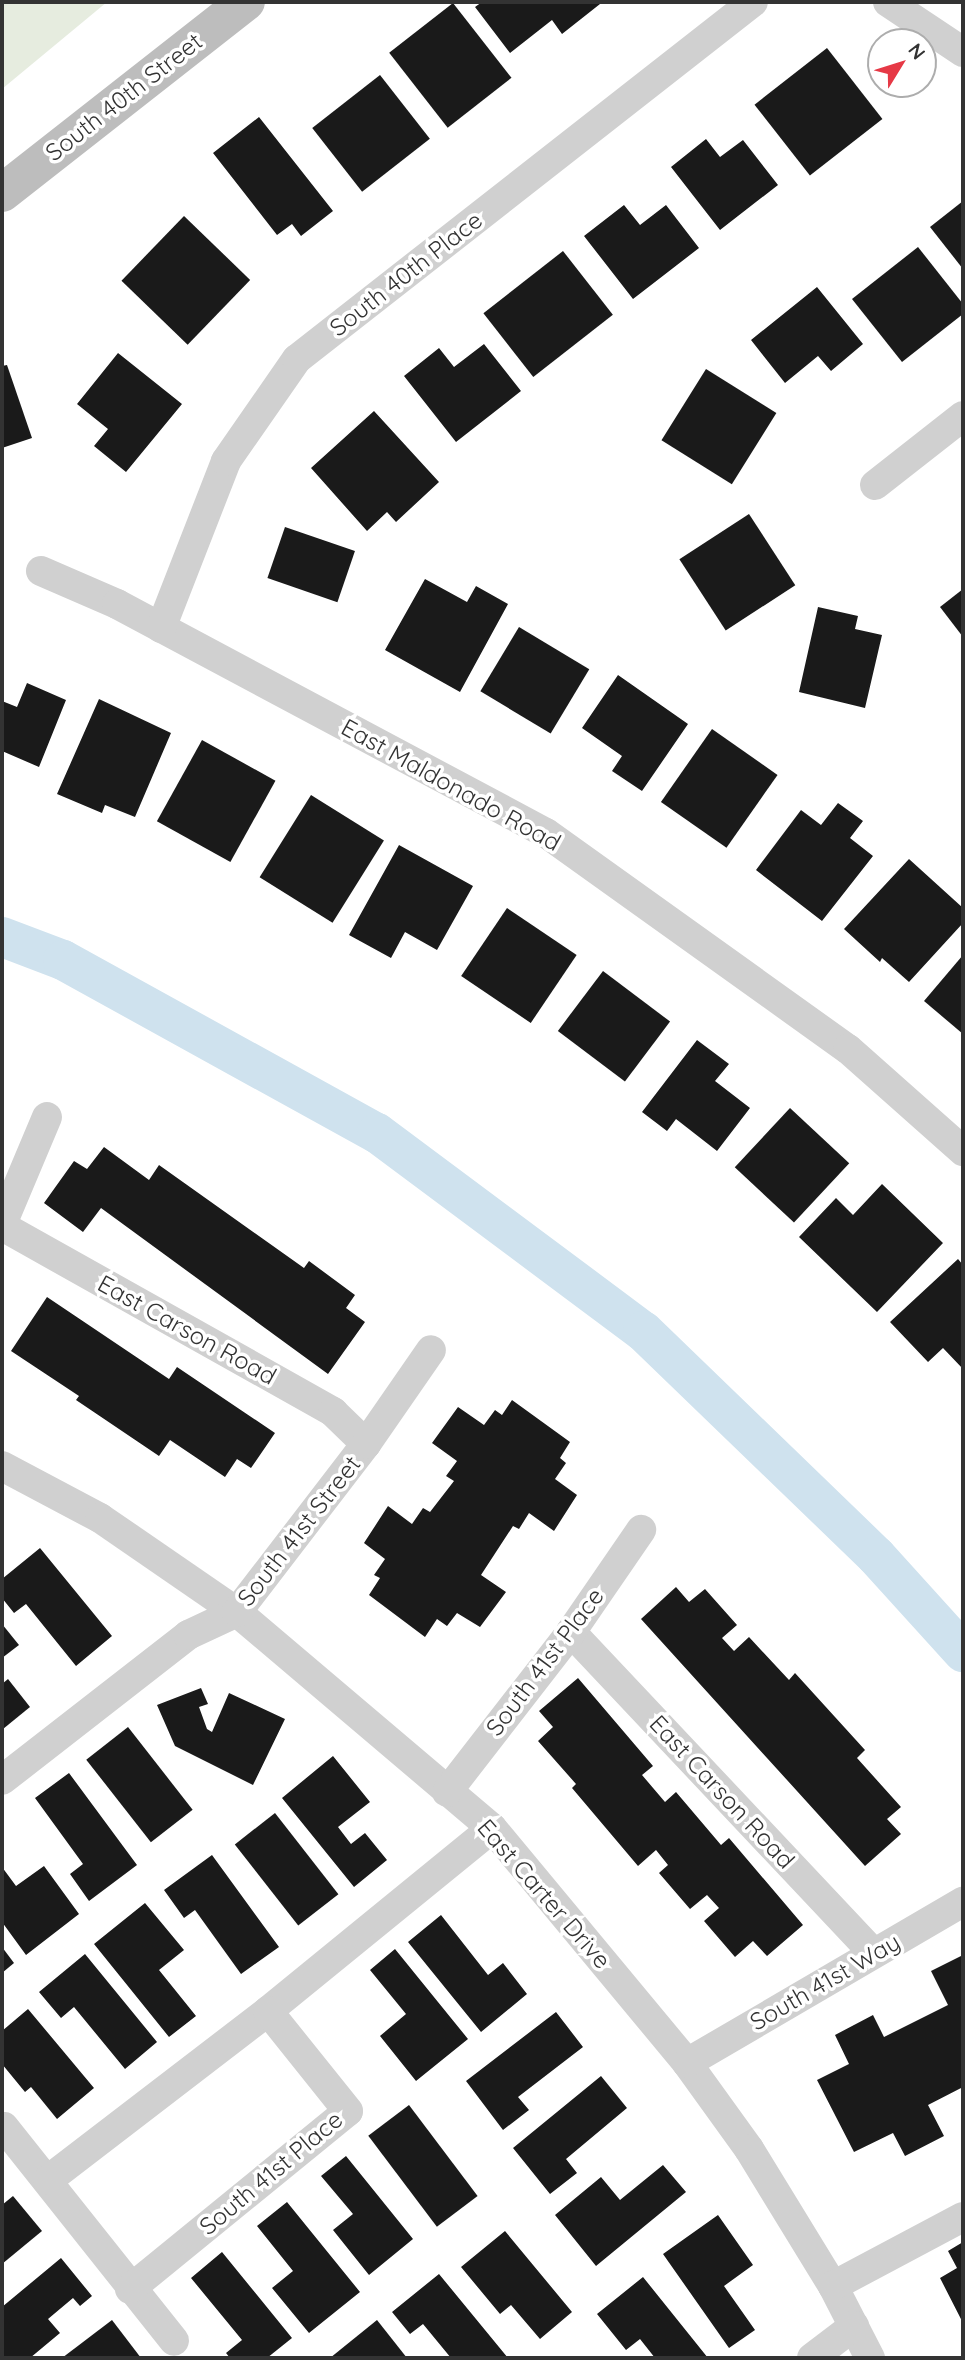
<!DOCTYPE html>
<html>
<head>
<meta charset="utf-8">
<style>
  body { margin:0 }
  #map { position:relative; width:965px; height:2360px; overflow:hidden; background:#fff; font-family:Quicksand,sans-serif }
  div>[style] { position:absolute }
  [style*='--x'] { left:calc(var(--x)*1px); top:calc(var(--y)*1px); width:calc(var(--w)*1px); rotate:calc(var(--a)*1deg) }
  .green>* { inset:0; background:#e6ecdf }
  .canal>* { height:40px; margin:-20px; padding:0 20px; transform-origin:20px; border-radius:20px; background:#cfe2ee }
  .building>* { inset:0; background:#1a1a1a; transform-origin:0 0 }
  .street>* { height:30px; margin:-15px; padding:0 15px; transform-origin:15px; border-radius:15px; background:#d0d0d0 }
  .secondary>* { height:38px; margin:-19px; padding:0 19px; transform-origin:19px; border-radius:19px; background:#bdbdbd }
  span { translate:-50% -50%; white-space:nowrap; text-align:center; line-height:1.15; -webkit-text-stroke:7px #fff; paint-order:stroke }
  .street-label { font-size:24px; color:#333 }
  .frame { position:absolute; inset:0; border:4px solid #333; pointer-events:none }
  .north { position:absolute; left:867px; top:28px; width:70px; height:70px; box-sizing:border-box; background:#fff; border:2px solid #adadad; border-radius:50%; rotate:52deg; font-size:19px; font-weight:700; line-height:28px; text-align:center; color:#333 }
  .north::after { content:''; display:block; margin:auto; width:24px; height:32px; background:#e63946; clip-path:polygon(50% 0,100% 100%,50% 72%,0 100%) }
</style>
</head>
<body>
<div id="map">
  <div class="green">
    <div style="clip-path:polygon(2px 2px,107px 2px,2px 89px)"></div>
  </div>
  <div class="canal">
    <div style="--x:2;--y:937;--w:65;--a:20.7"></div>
    <div style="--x:63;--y:960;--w:359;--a:28.9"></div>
    <div style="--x:377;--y:1133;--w:332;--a:36.7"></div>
    <div style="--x:643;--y:1331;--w:324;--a:44"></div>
    <div style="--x:876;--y:1556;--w:130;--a:47.8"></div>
  </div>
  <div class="building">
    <div style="clip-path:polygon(482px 2px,599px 2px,600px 4px,562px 34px,552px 20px,510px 53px,475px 7px)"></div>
    <div style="left:453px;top:3px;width:95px;height:81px;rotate:52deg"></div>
    <div style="left:827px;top:48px;width:90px;height:92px;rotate:52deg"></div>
    <div style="left:380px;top:75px;width:81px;height:86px;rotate:52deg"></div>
    <div style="clip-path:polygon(259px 117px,333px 211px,301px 236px,292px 224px,277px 235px,213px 153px)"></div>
    <div style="clip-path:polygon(706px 139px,720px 157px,743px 140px,778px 185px,720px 230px,671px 167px)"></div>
    <div style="clip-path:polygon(963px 201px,963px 269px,930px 227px)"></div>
    <div style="clip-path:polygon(624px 205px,640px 225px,666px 205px,699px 248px,633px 299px,584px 236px)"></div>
    <div style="left:184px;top:216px;width:92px;height:90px;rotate:44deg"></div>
    <div style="clip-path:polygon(918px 247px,963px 304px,963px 314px,902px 362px,852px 299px)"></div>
    <div style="left:563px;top:251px;width:81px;height:101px;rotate:52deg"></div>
    <div style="clip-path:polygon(817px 287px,863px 344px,831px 371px,818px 356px,785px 383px,751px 340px)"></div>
    <div style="clip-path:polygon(484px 344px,521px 391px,456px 442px,404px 376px,439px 348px,454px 367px)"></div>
    <div style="clip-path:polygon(118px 353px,182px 404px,126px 472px,94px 446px,108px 429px,77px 404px)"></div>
    <div style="clip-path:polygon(7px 365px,32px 438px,2px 448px,2px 366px)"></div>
    <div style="left:706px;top:369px;width:83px;height:84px;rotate:32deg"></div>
    <div style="clip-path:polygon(374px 411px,439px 482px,396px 522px,387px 512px,367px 531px,311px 468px)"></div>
    <div style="left:749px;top:514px;width:85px;height:83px;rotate:57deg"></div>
    <div style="left:285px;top:527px;width:74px;height:54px;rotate:19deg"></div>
    <div style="clip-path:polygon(425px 579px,467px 602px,476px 586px,508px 604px,460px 692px,385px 650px)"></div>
    <div style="clip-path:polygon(963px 589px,963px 637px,940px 607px)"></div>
    <div style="clip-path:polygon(818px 607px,858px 616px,855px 629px,882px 635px,865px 708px,799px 692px)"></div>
    <div style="left:519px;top:627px;width:82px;height:75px;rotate:31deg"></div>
    <div style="clip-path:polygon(618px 675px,688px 724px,642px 791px,612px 771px,622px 756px,582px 728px)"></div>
    <div style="clip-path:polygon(27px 683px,66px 700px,39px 767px,2px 751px,2px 701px,17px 707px)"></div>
    <div style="clip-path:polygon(99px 699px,171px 733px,135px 817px,105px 805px,102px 813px,57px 794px)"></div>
    <div style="left:712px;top:729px;width:80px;height:89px;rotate:35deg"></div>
    <div style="left:202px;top:740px;width:84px;height:93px;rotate:29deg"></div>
    <div style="left:311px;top:795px;width:86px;height:97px;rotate:32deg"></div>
    <div style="clip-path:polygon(838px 803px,863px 821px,850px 838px,873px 856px,822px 921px,756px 870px,801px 810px,821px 825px)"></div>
    <div style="clip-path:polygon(399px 845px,473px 886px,437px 950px,405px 932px,391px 958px,349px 935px)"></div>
    <div style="clip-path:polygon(909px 859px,963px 908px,963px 923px,909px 982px,882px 958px,880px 962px,844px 929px)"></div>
    <div style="left:507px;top:908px;width:84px;height:82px;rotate:34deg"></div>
    <div style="clip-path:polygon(963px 955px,963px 1034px,924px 1001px)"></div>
    <div style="left:603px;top:971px;width:84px;height:75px;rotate:37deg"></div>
    <div style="clip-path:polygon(697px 1040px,729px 1064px,715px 1081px,750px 1108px,717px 1151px,676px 1119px,667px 1131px,642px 1112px)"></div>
    <div style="left:790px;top:1108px;width:81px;height:81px;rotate:43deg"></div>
    <div style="clip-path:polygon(104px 1147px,149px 1180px,159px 1165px,304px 1268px,309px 1261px,355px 1295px,346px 1308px,365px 1322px,328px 1374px,101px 1208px,83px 1232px,44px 1203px,74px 1161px,87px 1169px)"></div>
    <div style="clip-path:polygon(882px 1184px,943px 1243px,877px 1312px,799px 1237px,836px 1198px,853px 1215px)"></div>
    <div style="clip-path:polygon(958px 1259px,963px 1265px,963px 1369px,943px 1348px,928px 1362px,890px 1322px)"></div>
    <div style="clip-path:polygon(47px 1297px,169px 1379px,177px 1367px,275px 1433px,251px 1468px,237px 1459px,225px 1477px,170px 1440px,159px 1456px,76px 1400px,79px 1396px,11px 1351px)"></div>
    <div style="clip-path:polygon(512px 1400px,570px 1442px,560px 1458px,566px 1463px,555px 1479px,577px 1495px,554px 1531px,529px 1513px,519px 1529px,513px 1526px,481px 1575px,506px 1592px,480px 1627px,457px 1613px,447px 1626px,437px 1619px,425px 1637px,369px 1595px,380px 1578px,374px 1575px,385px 1559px,364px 1543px,388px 1506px,412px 1524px,423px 1508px,430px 1512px,454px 1481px,446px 1476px,457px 1461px,432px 1443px,458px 1407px,484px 1425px,495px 1410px,502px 1415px)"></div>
    <div style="clip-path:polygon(40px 1548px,112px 1636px,76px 1666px,26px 1604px,14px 1613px,2px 1598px,2px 1579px)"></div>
    <div style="clip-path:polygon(676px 1587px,689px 1602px,705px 1589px,737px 1625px,722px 1638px,734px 1651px,749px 1637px,789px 1680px,795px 1673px,865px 1750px,857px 1758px,901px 1807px,887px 1819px,901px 1834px,865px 1866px,641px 1619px)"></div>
    <div style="clip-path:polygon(2px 1624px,19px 1645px,2px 1658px)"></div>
    <div style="clip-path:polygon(578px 1678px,653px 1766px,642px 1775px,665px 1802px,676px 1792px,721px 1845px,729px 1838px,803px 1925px,767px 1956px,753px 1941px,735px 1957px,704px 1921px,719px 1908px,707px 1895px,690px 1909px,659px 1873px,668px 1865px,656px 1850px,638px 1866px,572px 1788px,576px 1784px,538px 1741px,553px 1727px,539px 1711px)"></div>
    <div style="clip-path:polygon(8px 1679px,30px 1707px,3px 1729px,2px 1684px)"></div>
    <div style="clip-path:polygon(201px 1688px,208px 1704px,199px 1707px,207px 1729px,212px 1732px,229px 1693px,285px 1719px,253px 1785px,175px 1746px,157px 1705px)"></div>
    <div style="left:128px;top:1727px;width:105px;height:53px;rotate:52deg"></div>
    <div style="clip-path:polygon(333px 1756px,370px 1802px,338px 1827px,351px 1844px,365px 1833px,387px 1860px,354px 1887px,282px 1798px)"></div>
    <div style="clip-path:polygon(69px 1773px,137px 1865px,89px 1901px,70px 1874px,83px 1864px,35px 1798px)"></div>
    <div style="left:275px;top:1813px;width:103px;height:51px;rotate:52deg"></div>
    <div style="clip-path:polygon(212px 1855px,279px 1947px,241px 1974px,195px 1910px,184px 1918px,164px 1890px)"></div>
    <div style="clip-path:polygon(44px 1866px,79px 1914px,26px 1955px,2px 1922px,2px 1867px,16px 1886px)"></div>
    <div style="clip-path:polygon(145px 1903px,184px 1950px,159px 1970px,196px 2016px,169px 2037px,94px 1944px)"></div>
    <div style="clip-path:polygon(441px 1915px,488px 1975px,503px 1963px,527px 1994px,481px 2032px,408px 1942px)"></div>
    <div style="clip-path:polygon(2px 1947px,14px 1963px,2px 1973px)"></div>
    <div style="clip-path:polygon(395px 1949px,468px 2039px,416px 2081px,380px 2036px,406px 2014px,370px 1970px)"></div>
    <div style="clip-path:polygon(85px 1954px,157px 2042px,125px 2069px,74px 2007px,61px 2018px,39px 1992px)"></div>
    <div style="clip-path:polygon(963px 1955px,963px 2087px,928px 2105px,944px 2136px,905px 2156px,893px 2133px,854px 2152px,817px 2080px,849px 2064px,835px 2035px,873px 2015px,884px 2037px,948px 2005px,931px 1971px)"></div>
    <div style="clip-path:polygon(28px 2009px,94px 2088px,57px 2119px,31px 2087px,25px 2092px,2px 2064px,2px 2031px)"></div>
    <div style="clip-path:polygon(556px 2012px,583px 2047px,518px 2097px,529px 2110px,503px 2130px,466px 2081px)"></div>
    <div style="clip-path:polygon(601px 2076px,627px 2108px,566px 2159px,577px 2173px,550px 2194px,513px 2148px)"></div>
    <div style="left:409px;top:2105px;width:114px;height:51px;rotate:53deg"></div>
    <div style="clip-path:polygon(346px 2156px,413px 2239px,369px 2275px,333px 2230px,353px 2214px,321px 2176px)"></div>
    <div style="clip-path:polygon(663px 2165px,686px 2192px,596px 2266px,555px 2215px,601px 2177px,620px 2200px)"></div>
    <div style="clip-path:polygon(13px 2196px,42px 2231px,2px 2264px,2px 2205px)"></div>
    <div style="clip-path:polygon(287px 2202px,360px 2292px,309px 2333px,272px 2288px,293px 2271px,257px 2226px)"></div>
    <div style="clip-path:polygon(718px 2215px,753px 2265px,724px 2286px,755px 2330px,729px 2348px,663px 2254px)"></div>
    <div style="clip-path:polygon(505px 2231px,572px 2312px,540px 2339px,511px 2305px,500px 2314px,461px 2267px)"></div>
    <div style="clip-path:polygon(963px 2242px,963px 2323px,940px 2278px,957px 2268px,948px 2251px)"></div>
    <div style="clip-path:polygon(222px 2252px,292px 2338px,267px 2358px,230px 2358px,226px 2353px,242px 2340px,191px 2278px)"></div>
    <div style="clip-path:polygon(61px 2258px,92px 2296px,80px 2306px,73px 2298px,48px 2319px,60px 2333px,30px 2358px,2px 2358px,2px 2307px)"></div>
    <div style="clip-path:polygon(439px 2274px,508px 2358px,451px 2358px,423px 2324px,410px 2334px,392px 2312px)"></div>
    <div style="clip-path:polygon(643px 2277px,708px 2358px,655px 2358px,640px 2339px,626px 2350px,597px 2314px)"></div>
    <div style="clip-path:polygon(112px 2320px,141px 2358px,62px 2358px)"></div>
    <div style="clip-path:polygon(377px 2320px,407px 2358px,330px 2358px)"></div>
  </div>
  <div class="street">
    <div style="--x:888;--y:2;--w:90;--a:33.7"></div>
    <div style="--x:875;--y:485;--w:112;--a:-38.1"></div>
    <div style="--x:41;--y:571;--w:83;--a:23.5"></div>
    <div style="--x:117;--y:604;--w:486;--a:28.1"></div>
    <div style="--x:546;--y:833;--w:371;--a:35.6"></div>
    <div style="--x:848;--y:1049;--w:154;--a:41.6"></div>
    <div style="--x:161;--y:628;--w:179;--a:-68.7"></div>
    <div style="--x:226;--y:461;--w:124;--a:-55.2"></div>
    <div style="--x:297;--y:359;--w:579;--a:-38.06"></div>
    <div style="--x:2;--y:1224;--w:116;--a:-67.2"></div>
    <div style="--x:2;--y:1226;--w:380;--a:29.3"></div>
    <div style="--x:333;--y:1412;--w:46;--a:44.1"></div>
    <div style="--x:2;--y:1466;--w:111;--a:28"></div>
    <div style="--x:100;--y:1518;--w:166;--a:34.5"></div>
    <div style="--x:237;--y:1612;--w:334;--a:40.3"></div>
    <div style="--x:492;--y:1828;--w:305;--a:50.3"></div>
    <div style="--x:687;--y:2063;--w:106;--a:54.2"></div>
    <div style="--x:749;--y:2149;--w:161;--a:58.5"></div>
    <div style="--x:833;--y:2286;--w:81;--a:62.8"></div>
    <div style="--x:571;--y:1632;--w:441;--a:46.7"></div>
    <div style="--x:2;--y:1780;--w:236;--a:-37.9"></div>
    <div style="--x:188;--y:1635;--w:54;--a:-25.1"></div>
    <div style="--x:237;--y:1612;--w:212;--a:-52.5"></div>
    <div style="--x:366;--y:1444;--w:114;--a:-55.3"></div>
    <div style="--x:447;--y:1792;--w:202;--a:-52.2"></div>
    <div style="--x:571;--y:1632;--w:124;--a:-55.5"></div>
    <div style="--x:687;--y:2063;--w:320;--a:-30.3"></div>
    <div style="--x:4;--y:2127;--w:273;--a:51.5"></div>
    <div style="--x:48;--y:2180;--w:277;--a:-37.5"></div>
    <div style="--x:268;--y:2011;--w:289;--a:-39.2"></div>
    <div style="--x:833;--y:2286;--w:147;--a:-28"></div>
    <div style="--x:130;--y:2289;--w:281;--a:-39.2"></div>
    <div style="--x:348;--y:2111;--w:128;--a:-128.7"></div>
    <div style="--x:812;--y:2358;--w:53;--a:-37.3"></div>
  </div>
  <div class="secondary">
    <div style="--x:2;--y:193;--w:310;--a:-38.1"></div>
  </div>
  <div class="street-label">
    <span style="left:124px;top:97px;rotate:-38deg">South 40th Street</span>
    <span style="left:406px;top:274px;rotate:-38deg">South 40th Place</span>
    <span style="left:451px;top:785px;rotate:29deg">East Maldonado Road</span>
    <span style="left:187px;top:1330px;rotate:29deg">East Carson Road</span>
    <span style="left:299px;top:1531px;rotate:-52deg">South 41st Street</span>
    <span style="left:545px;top:1662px;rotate:-53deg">South 41st Place</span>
    <span style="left:722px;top:1792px;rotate:47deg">East Carson Road</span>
    <span style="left:544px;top:1894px;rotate:49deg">East Carter Drive</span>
    <span style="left:825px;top:1982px;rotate:-30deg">South 41st Way</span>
    <span style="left:271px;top:2173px;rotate:-40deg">South 41st Place</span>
  </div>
  <div class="frame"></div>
  <div class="north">N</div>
</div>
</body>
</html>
